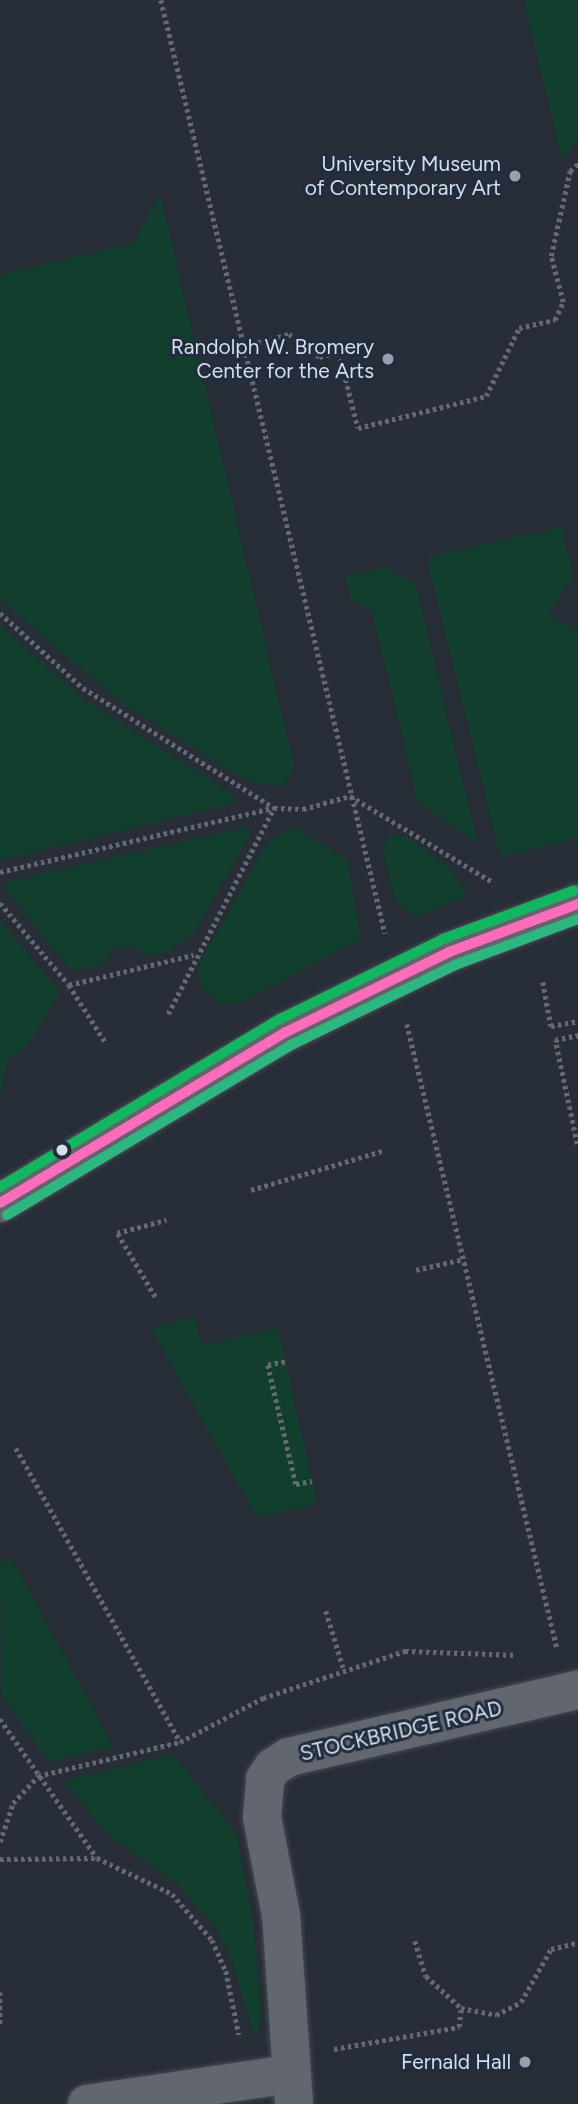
<!DOCTYPE html>
<html>
<head>
<meta charset="utf-8">
<style>
  body { margin:0 }
  #map { position:relative; width:578px; height:2104px; overflow:hidden; background:#282e38; font-family:Figtree,sans-serif }
  div>[style] { position:absolute }
  [style*='--x'] { left:calc(var(--x)*1px); top:calc(var(--y)*1px); width:calc(var(--w)*1px); rotate:calc(var(--a)*1deg) }
  .green>* { inset:0; background:#123f2d }
  .path>* { height:4.5px; margin-top:-2.25px; transform-origin:0; background:repeating-linear-gradient(90deg,#656a71 0 3.5px,transparent 0 7px) }
  .roads { filter:drop-shadow(0 0 2px #454b53) drop-shadow(0 0 2px #454b53) }
  .minor>* { height:38px; margin:-19px; padding:0 19px; transform-origin:19px; border-radius:19px; background:#62676f }
  .major>* { height:38px; margin:-19px; padding:0 19px; transform-origin:19px; border-radius:19px; background:#64626b }
  .bus-1>* { height:10px; margin:-5px; padding:0 5px; transform-origin:5px; border-radius:5px; background:#fb6dba }
  .bus-2>* { height:10px; margin:-5px; padding:0 5px; transform-origin:5px; border-radius:5px; background:#2eb681 }
  .bus-3>* { height:10px; margin:-5px; padding:0 5px; transform-origin:5px; border-radius:5px; background:#13b660 }
  .dots>* { width:19px; height:19px; translate:-50% -50%; box-sizing:border-box; border:4px solid #212d3f; border-radius:50% }
  span { translate:-50% -50%; white-space:nowrap; text-align:center; line-height:1.15; -webkit-text-stroke:6px #212d3f; paint-order:stroke }
  .poi-label { font-size:21px; color:#d6dee9 }
  .right { translate:-100% -50%; text-align:right }
  .street-label { font-size:21px; color:#d6dee9 }
</style>
</head>
<body>
<div id="map">
  <div class="green">
    <div style="clip-path:polygon(524px 0,578px 0,578px 139px,562px 159px)"></div>
    <div style="clip-path:polygon(160px 194px,294px 767px,281px 787px,246px 781px,119px 701px,0 599px,0 275px,133px 243px)"></div>
    <div style="clip-path:polygon(562px 527px,573px 576px,549px 614px,578px 631px,578px 838px,500px 857px,427px 557px)"></div>
    <div style="clip-path:polygon(387px 567px,415px 584px,478px 844px,418px 802px,372px 611px,351px 599px,346px 576px)"></div>
    <div style="clip-path:polygon(0 626px,84px 700px,233px 794px,235px 803px,0 860px)"></div>
    <div style="clip-path:polygon(247px 827px,250px 835px,194px 933px,168px 951px,147px 956px,132px 946px,113px 950px,103px 965px,71px 971px,5px 889px,11px 881px)"></div>
    <div style="clip-path:polygon(293px 827px,347px 859px,361px 939px,241px 1002px,221px 1006px,201px 987px,198px 966px,268px 841px)"></div>
    <div style="clip-path:polygon(391px 835px,407px 837px,450px 868px,467px 896px,419px 916px,404px 911px,395px 900px,382px 848px)"></div>
    <div style="clip-path:polygon(0 920px,60px 993px,26px 1048px,7px 1059px,0 1097px)"></div>
    <div style="clip-path:polygon(195px 1317px,202px 1345px,278px 1328px,317px 1504px,257px 1518px,151px 1328px)"></div>
    <div style="clip-path:polygon(11px 1558px,65px 1657px,113px 1747px,48px 1762px,1px 1694px,0 1564px)"></div>
    <div style="clip-path:polygon(173px 1754px,236px 1834px,254px 1927px,262px 2019px,255px 2038px,231px 1957px,214px 1926px,178px 1885px,107px 1834px,63px 1781px)"></div>
  </div>
  <div class="path">
    <div style="--x:161;--y:0;--w:960;--a:76.5"></div>
    <div style="--x:244;--y:346;--w:47;--a:-14.9"></div>
    <div style="--x:289;--y:334;--w:38;--a:37"></div>
    <div style="--x:319;--y:357;--w:21;--a:-14"></div>
    <div style="--x:339;--y:352;--w:78;--a:76"></div>
    <div style="--x:358;--y:428;--w:132;--a:-14"></div>
    <div style="--x:486;--y:396;--w:76;--a:-64.1"></div>
    <div style="--x:519;--y:328;--w:37;--a:-13"></div>
    <div style="--x:555;--y:320;--w:20;--a:-66"></div>
    <div style="--x:563;--y:302;--w:48;--a:-104.6"></div>
    <div style="--x:551;--y:256;--w:87;--a:-77.4"></div>
    <div style="--x:570;--y:171;--w:11;--a:-41"></div>
    <div style="--x:0;--y:613;--w:112;--a:42.1"></div>
    <div style="--x:83;--y:688;--w:226;--a:32.1"></div>
    <div style="--x:274;--y:808;--w:29;--a:2"></div>
    <div style="--x:303;--y:809;--w:49;--a:-15.5"></div>
    <div style="--x:350;--y:796;--w:168;--a:31.1"></div>
    <div style="--x:0;--y:872;--w:280;--a:-13.2"></div>
    <div style="--x:0;--y:903;--w:107;--a:49.9"></div>
    <div style="--x:69;--y:985;--w:69;--a:57.5"></div>
    <div style="--x:543;--y:982;--w:45;--a:79.7"></div>
    <div style="--x:551;--y:1026;--w:27;--a:-10"></div>
    <div style="--x:69;--y:985;--w:128;--a:-13.6"></div>
    <div style="--x:168;--y:1014;--w:232;--a:-62.8"></div>
    <div style="--x:407;--y:1024;--w:642;--a:76.48"></div>
    <div style="--x:577;--y:1144;--w:106;--a:-101.9"></div>
    <div style="--x:555;--y:1040;--w:24;--a:-12"></div>
    <div style="--x:251;--y:1190;--w:137;--a:-16.6"></div>
    <div style="--x:416;--y:1270;--w:49;--a:-12.9"></div>
    <div style="--x:155;--y:1297;--w:74;--a:-120.7"></div>
    <div style="--x:117;--y:1233;--w:51;--a:-14.9"></div>
    <div style="--x:285;--y:1362;--w:17;--a:170"></div>
    <div style="--x:268;--y:1365;--w:122;--a:76.8"></div>
    <div style="--x:296;--y:1484;--w:16;--a:-11"></div>
    <div style="--x:16;--y:1448;--w:337;--a:60.8"></div>
    <div style="--x:326;--y:1611;--w:59;--a:73.1"></div>
    <div style="--x:0;--y:1719;--w:169;--a:55.1"></div>
    <div style="--x:0;--y:1842;--w:41;--a:-71.6"></div>
    <div style="--x:13;--y:1803;--w:37;--a:-47"></div>
    <div style="--x:38;--y:1776;--w:146;--a:-13.5"></div>
    <div style="--x:180;--y:1742;--w:94;--a:-27.9"></div>
    <div style="--x:263;--y:1698;--w:150;--a:-18.3"></div>
    <div style="--x:405;--y:1651;--w:111;--a:2.1"></div>
    <div style="--x:0;--y:1859;--w:97;--a:-0.6"></div>
    <div style="--x:97;--y:1858;--w:83;--a:25.6"></div>
    <div style="--x:172;--y:1894;--w:61;--a:49"></div>
    <div style="--x:212;--y:1940;--w:34;--a:66"></div>
    <div style="--x:226;--y:1971;--w:65;--a:78.5"></div>
    <div style="--x:415;--y:1941;--w:37;--a:73"></div>
    <div style="--x:426;--y:1976;--w:47;--a:42.4"></div>
    <div style="--x:461;--y:2008;--w:36;--a:11"></div>
    <div style="--x:496;--y:2015;--w:28;--a:-27"></div>
    <div style="--x:521;--y:2002;--w:61;--a:-60.5"></div>
    <div style="--x:551;--y:1949;--w:28;--a:-13"></div>
    <div style="--x:0;--y:1992;--w:33;--a:90"></div>
    <div style="--x:334;--y:2049;--w:127;--a:-10"></div>
    <div style="--x:459;--y:2027;--w:19;--a:-84"></div>
  </div>
  <div class="roads">
    <div class="minor">
      <div style="--x:87;--y:2104;--w:206;--a:-8.4"></div>
      <div style="--x:294;--y:2104;--w:189;--a:-93.9"></div>
      <div style="--x:281;--y:1915;--w:100;--a:-101"></div>
      <div style="--x:262;--y:1817;--w:38;--a:-85"></div>
      <div style="--x:265;--y:1779;--w:14;--a:-56"></div>
      <div style="--x:273;--y:1767;--w:19;--a:-32"></div>
      <div style="--x:289;--y:1757;--w:297;--a:-13.1"></div>
    </div>
    <div class="major">
      <div style="--x:0;--y:1203;--w:333;--a:-30.9"></div>
      <div style="--x:286;--y:1032;--w:182;--a:-26.1"></div>
      <div style="--x:449;--y:952;--w:138;--a:-20.4"></div>
    </div>
  </div>
  <div class="bus-1">
    <div style="--x:0;--y:1203;--w:333;--a:-30.9"></div>
    <div style="--x:286;--y:1032;--w:182;--a:-26.1"></div>
    <div style="--x:449;--y:952;--w:138;--a:-20.4"></div>
  </div>
  <div class="bus-2">
    <div style="--x:7;--y:1215;--w:333;--a:-30.9"></div>
    <div style="--x:293;--y:1044;--w:180;--a:-26"></div>
    <div style="--x:455;--y:965;--w:131;--a:-20.5"></div>
  </div>
  <div class="bus-3">
    <div style="--x:0;--y:1187;--w:327;--a:-31"></div>
    <div style="--x:280;--y:1019;--w:182;--a:-26.1"></div>
    <div style="--x:443;--y:939;--w:139;--a:-20.3"></div>
  </div>
  <div class="dots">
    <div style="left:515px;top:176px;background:#99a0ab"></div>
    <div style="left:388px;top:359px;background:#99a0ab"></div>
    <div style="left:62px;top:1150px;background:#d6dee9"></div>
    <div style="left:525px;top:2062px;background:#99a0ab"></div>
  </div>
  <div class="poi-label">
    <span class="right" style="left:501px;top:176px">University Museum<br>of Contemporary Art</span>
    <span class="right" style="left:374px;top:359px">Randolph W. Bromery<br>Center for the Arts</span>
    <span class="right" style="left:511px;top:2062px">Fernald Hall</span>
  </div>
  <div class="street-label">
    <span style="left:401px;top:1731px;rotate:-13deg">STOCKBRIDGE ROAD</span>
  </div>
</div>
</body>
</html>
